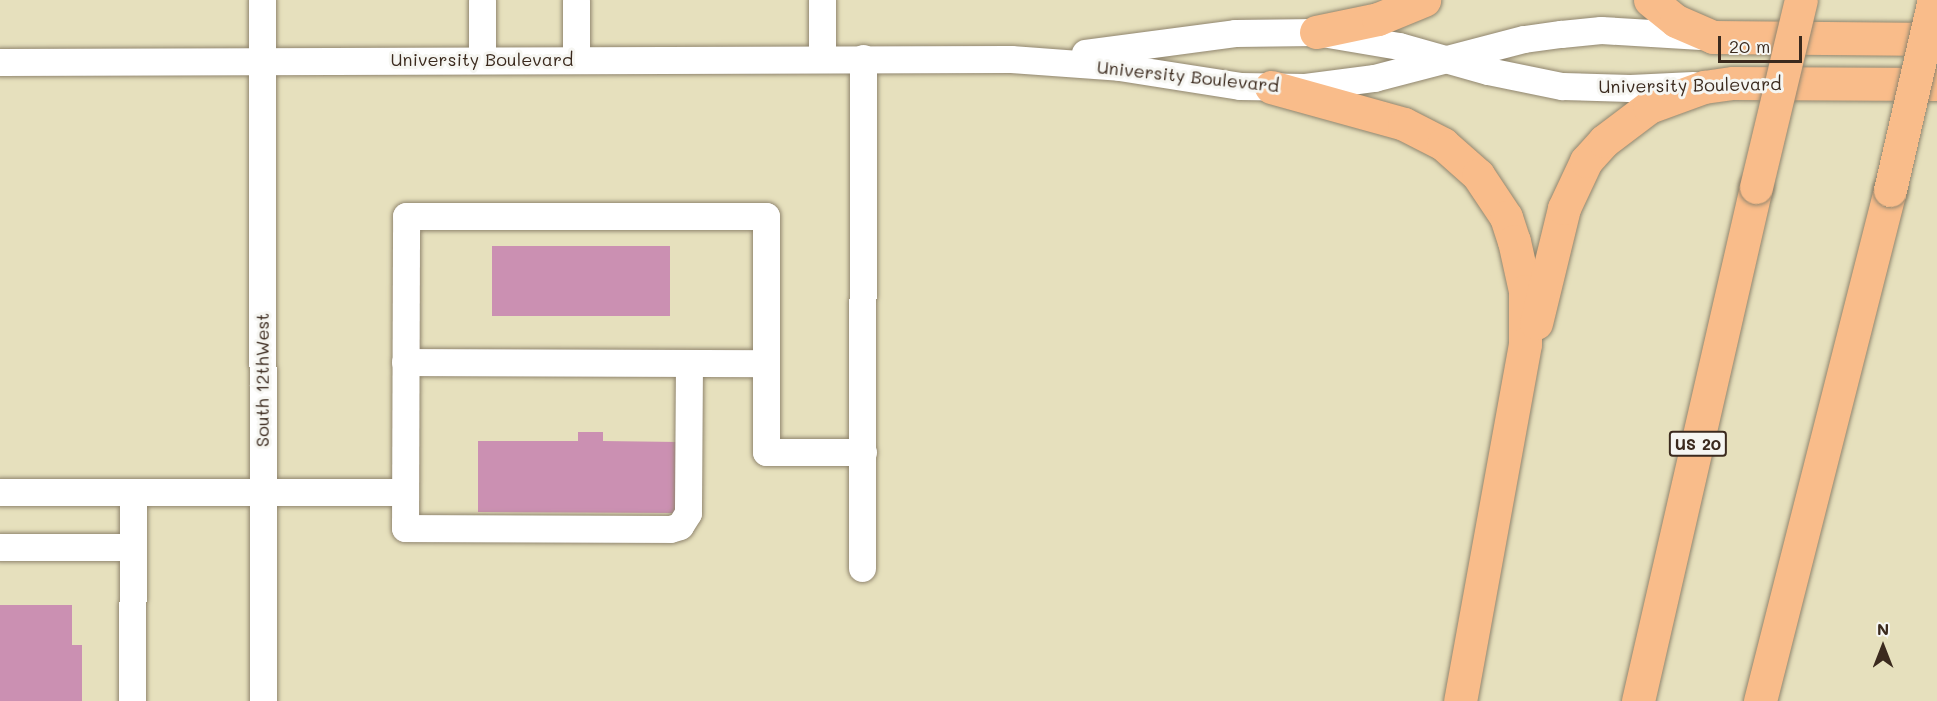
<!DOCTYPE html>
<html>
<head>
<meta charset="utf-8">
<style>
  body { margin:0 }
  #map { position:relative; width:1937px; height:701px; overflow:hidden; background:#e6e0bd; font-family:Mali,sans-serif }
  div>[style] { position:absolute }
  [style*='--x'] { left:calc(var(--x)*1px); top:calc(var(--y)*1px); width:calc(var(--w)*1px); rotate:calc(var(--a)*1deg) }
  .building>* { inset:0; background:#cb90b2; transform-origin:0 0 }
  .roads { filter:drop-shadow(0 0 2px #90856e) drop-shadow(0 0 2px #90856e) }
  .minor>* { height:27px; margin:-13.5px; padding:0 13.5px; transform-origin:13.5px; border-radius:13.5px; background:#fff }
  .major>* { height:33px; margin:-16.5px; padding:0 16.5px; transform-origin:16.5px; border-radius:16.5px; background:#f9bc8a }
  .highway>* { height:33px; margin:-16.5px; padding:0 16.5px; transform-origin:16.5px; border-radius:16.5px; background:#f9bc8a }
  .bridges { filter:drop-shadow(0 0 2px #90856e) drop-shadow(0 0 2px #90856e) }
  .highway-bridge>* { height:33px; margin:-16.5px; padding:0 16.5px; transform-origin:16.5px; border-radius:16.5px; background:#f9bc8a }
  span { translate:-50% -50%; white-space:nowrap; text-align:center; line-height:1.15; -webkit-text-stroke:6px #f6f6f2; paint-order:stroke }
  .shield-label span { padding:2px 4px; background:#f6f6f2; border:2px solid; border-radius:4px; -webkit-text-stroke-width:0 }
  .shield-label { font-size:16px; color:#3b2a1e; font-weight:700 }
  .street-label { font-size:18px; color:#3b2a1e }
  .north { position:absolute; left:1853px; top:617px; width:60px; height:60px; -webkit-text-stroke:4px #f6f6f2; paint-order:stroke; rotate:0deg; font-size:16px; font-weight:700; line-height:24px; text-align:center; color:#3b2a1e }
  .north::after { content:''; display:block; margin:auto; width:21px; height:27px; background:#3b2a1e; clip-path:polygon(50% 0,100% 100%,50% 72%,0 100%) }
  .scale { position:absolute; left:1718px; top:36px; width:84px; height:27px; box-sizing:border-box; border:3px solid #3b2a1e; border-top:0; padding-left:8px; font-size:18px; line-height:21px; white-space:nowrap; color:#3b2a1e; -webkit-text-stroke:4px #f6f6f2; paint-order:stroke }
</style>
</head>
<body>
<div id="map">
  <div class="building">
    <div style="left:492px;top:246px;width:178px;height:70px"></div>
    <div style="clip-path:polygon(578px 432px,603px 432px,603px 441px,678px 442px,678px 513px,478px 512px,478px 441px,578px 441px)"></div>
    <div style="clip-path:polygon(0 605px,72px 605px,72px 645px,82px 645px,82px 701px,0 701px)"></div>
  </div>
  <div class="roads">
    <div class="minor">
      <div style="--x:262;--y:0;--w:701;--a:89.92"></div>
      <div style="--x:576;--y:0;--w:59;--a:90"></div>
      <div style="--x:822;--y:0;--w:58;--a:90"></div>
      <div style="--x:1085;--y:53;--w:151;--a:-7.6"></div>
      <div style="--x:1235;--y:33;--w:81;--a:-0.7"></div>
      <div style="--x:1316;--y:32;--w:84;--a:9.6"></div>
      <div style="--x:1399;--y:46;--w:92;--a:15.7"></div>
      <div style="--x:1488;--y:71;--w:76;--a:11.5"></div>
      <div style="--x:1562;--y:86;--w:68;--a:1.7"></div>
      <div style="--x:1630;--y:88;--w:63;--a:-2.7"></div>
      <div style="--x:482;--y:59;--w:59;--a:-90"></div>
      <div style="--x:0;--y:62;--w:1011;--a:-0.17"></div>
      <div style="--x:1011;--y:59;--w:108;--a:4.2"></div>
      <div style="--x:1119;--y:67;--w:122;--a:8.9"></div>
      <div style="--x:1240;--y:86;--w:65;--a:0.9"></div>
      <div style="--x:1305;--y:87;--w:70;--a:-7.4"></div>
      <div style="--x:1374;--y:78;--w:155;--a:-14.6"></div>
      <div style="--x:1524;--y:39;--w:37;--a:-8"></div>
      <div style="--x:1561;--y:34;--w:40;--a:-5.7"></div>
      <div style="--x:1601;--y:30;--w:100;--a:3.4"></div>
      <div style="--x:405;--y:362;--w:361;--a:0.2"></div>
      <div style="--x:689;--y:363;--w:150;--a:90.4"></div>
      <div style="--x:688;--y:513;--w:15;--a:122"></div>
      <div style="--x:680;--y:526;--w:10;--a:163"></div>
      <div style="--x:670;--y:529;--w:265;--a:-179.8"></div>
      <div style="--x:405;--y:528;--w:312;--a:-89.8"></div>
      <div style="--x:406;--y:216;--w:360;--a:0"></div>
      <div style="--x:766;--y:216;--w:236;--a:90"></div>
      <div style="--x:766;--y:452;--w:97;--a:0"></div>
      <div style="--x:0;--y:492;--w:405;--a:0"></div>
      <div style="--x:0;--y:547;--w:133;--a:0"></div>
      <div style="--x:862;--y:568;--w:510;--a:-89.89"></div>
      <div style="--x:132;--y:701;--w:209;--a:-89.7"></div>
    </div>
    <div class="major">
      <div style="--x:1713;--y:37;--w:224;--a:0.5"></div>
      <div style="--x:1733;--y:83;--w:204;--a:0.3"></div>
    </div>
    <div class="highway">
      <div style="--x:1650;--y:0;--w:33;--a:39"></div>
      <div style="--x:1676;--y:21;--w:40;--a:23.4"></div>
      <div style="--x:1316;--y:32;--w:63;--a:-11.8"></div>
      <div style="--x:1378;--y:19;--w:50;--a:-22.4"></div>
      <div style="--x:1271;--y:87;--w:138;--a:15.5"></div>
      <div style="--x:1404;--y:124;--w:44;--a:27.1"></div>
      <div style="--x:1443;--y:144;--w:47;--a:41.5"></div>
      <div style="--x:1478;--y:175;--w:50;--a:56.3"></div>
      <div style="--x:1506;--y:217;--w:25;--a:72"></div>
      <div style="--x:1514;--y:241;--w:51;--a:77.6"></div>
      <div style="--x:1525;--y:291;--w:53;--a:90"></div>
      <div style="--x:1525;--y:344;--w:363;--a:100.3"></div>
      <div style="--x:1536;--y:323;--w:118;--a:-76.3"></div>
      <div style="--x:1564;--y:208;--w:52;--a:-64.9"></div>
      <div style="--x:1586;--y:161;--w:27;--a:-48"></div>
      <div style="--x:1604;--y:141;--w:56;--a:-37.1"></div>
      <div style="--x:1649;--y:107;--w:59;--a:-20"></div>
      <div style="--x:1704;--y:87;--w:29;--a:-8"></div>
      <div style="--x:1638;--y:701;--w:527;--a:-77.07"></div>
      <div style="--x:1760;--y:701;--w:527;--a:-75.73"></div>
    </div>
  </div>
  <div class="bridges">
    <div class="highway-bridge">
      <div style="--x:1756;--y:187;--w:192;--a:-76.5"></div>
      <div style="--x:1890;--y:190;--w:195;--a:-77"></div>
    </div>
  </div>
  <div class="shield-label">
    <span style="left:1698px;top:444px">US 20</span>
  </div>
  <div class="street-label">
    <span style="left:482px;top:59px">University Boulevard</span>
    <span style="left:1188px;top:76px;rotate:6deg">University Boulevard</span>
    <span style="left:1690px;top:85px;rotate:-1deg">University Boulevard</span>
    <span style="left:262px;top:380px;rotate:-90deg">South 12thWest</span>
  </div>
  <div class="north">N</div>
  <div class="scale">20 m</div>
</div>
</body>
</html>
